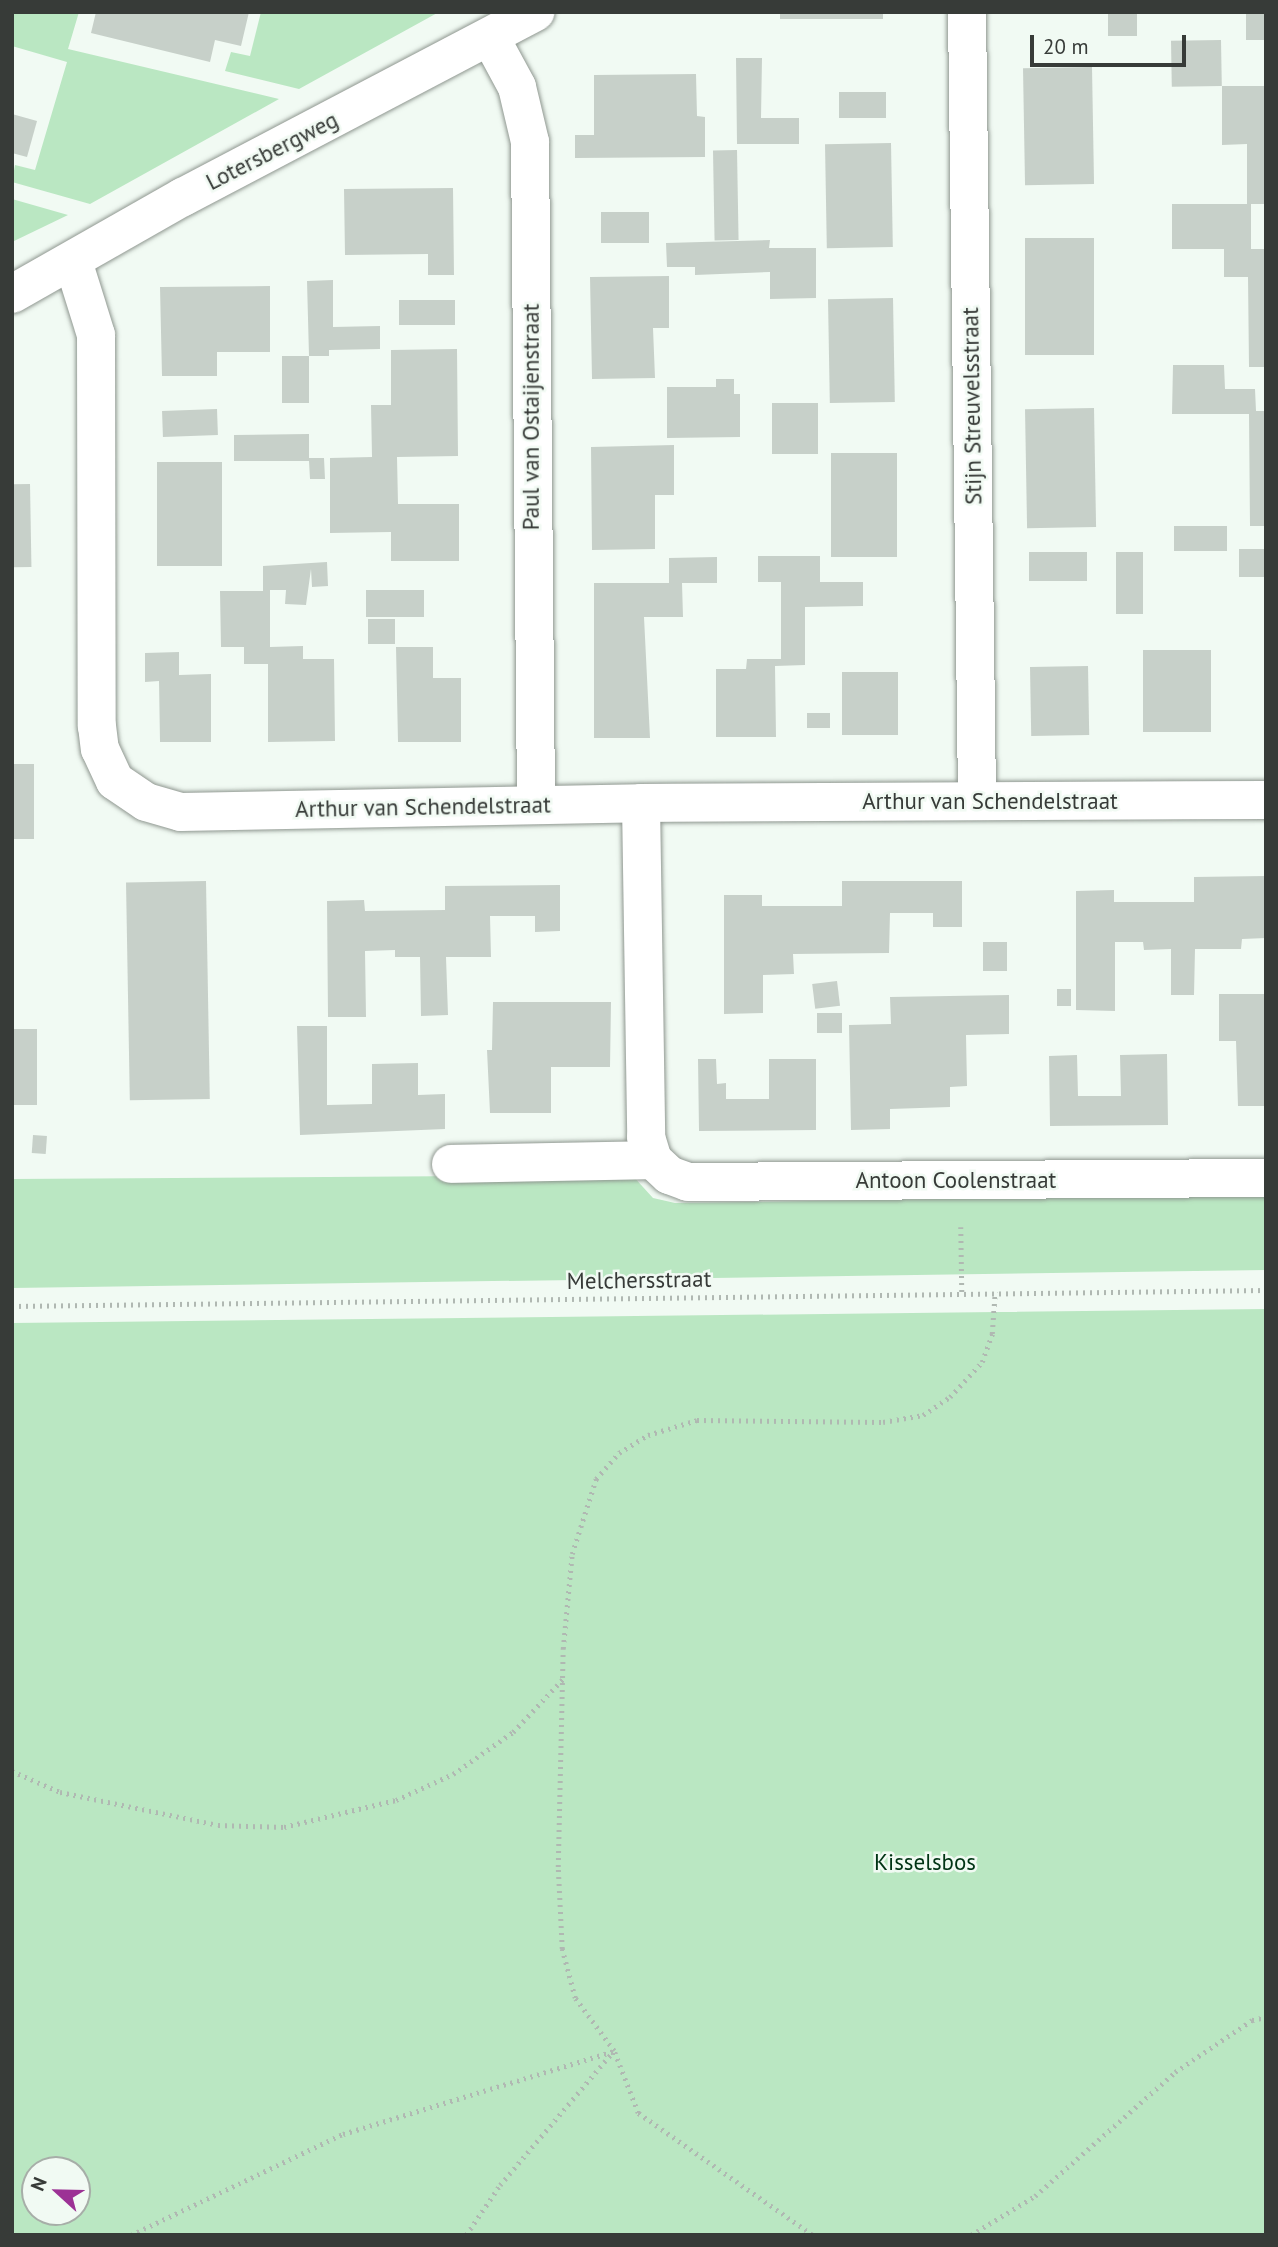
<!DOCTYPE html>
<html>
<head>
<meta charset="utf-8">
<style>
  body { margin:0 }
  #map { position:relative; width:1278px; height:2247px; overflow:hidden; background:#f1faf3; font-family:"PT Sans",sans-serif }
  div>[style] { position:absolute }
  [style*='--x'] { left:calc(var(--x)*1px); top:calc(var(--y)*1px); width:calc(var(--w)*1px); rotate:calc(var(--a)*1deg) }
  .green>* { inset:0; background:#bae7c2 }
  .building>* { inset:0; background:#c7d0c9; transform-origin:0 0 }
  .path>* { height:4.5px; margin-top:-2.25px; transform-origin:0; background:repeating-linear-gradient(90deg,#b0b8b2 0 2px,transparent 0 7px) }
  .roads { filter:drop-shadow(0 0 2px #8f9790) drop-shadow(0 0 2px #8f9790) }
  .street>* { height:38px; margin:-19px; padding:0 19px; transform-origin:19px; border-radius:19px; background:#fff }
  span { translate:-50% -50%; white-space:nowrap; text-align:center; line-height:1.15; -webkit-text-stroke:5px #f1faf3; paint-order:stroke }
  .street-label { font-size:23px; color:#373b38 }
  .park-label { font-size:23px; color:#003414 }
  .frame { position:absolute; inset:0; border:14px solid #373b38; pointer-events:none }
  .north { position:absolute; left:21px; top:2156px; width:70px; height:70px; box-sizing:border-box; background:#f1faf3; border:2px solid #a7aea8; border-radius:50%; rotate:292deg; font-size:19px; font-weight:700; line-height:28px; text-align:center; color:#373b38 }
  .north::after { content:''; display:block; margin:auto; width:24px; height:32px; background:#9c3295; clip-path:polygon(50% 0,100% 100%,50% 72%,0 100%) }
  .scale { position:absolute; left:1030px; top:35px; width:156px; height:32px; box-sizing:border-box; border:4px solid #373b38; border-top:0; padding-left:9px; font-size:21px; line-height:24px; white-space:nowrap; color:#373b38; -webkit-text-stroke:5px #f1faf3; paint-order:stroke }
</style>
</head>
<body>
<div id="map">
  <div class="green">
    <div style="clip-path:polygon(12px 12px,79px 12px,68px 49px,279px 99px,90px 204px,12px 182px,15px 165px,35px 170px,67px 62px,12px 46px)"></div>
    <div style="clip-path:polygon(261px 12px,439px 12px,299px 89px,225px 71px,231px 52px,250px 56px)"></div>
    <div style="clip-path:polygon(12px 199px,68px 215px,12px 242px)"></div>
    <div style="clip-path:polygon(632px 1175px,653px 1198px,675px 1203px,1266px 1194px,1266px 1270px,12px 1288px,12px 1179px)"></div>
    <div style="clip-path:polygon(evenodd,1266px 1309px,1266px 2235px,12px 2235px,12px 1323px,1266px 1309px,77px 2170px,77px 2212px,35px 2212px,35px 2170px,77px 2170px)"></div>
  </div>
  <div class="building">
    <div style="clip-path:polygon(96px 12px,249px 12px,241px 46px,215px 40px,210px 62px,91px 33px)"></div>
    <div style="left:780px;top:12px;width:103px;height:7px"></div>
    <div style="left:1108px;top:12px;width:29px;height:24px"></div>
    <div style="left:1246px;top:12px;width:20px;height:28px"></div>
    <div style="left:1221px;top:40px;width:46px;height:50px;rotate:89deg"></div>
    <div style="clip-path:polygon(736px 58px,762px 58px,761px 118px,799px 118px,799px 144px,737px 144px)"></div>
    <div style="left:1092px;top:67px;width:117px;height:69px;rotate:89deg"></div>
    <div style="clip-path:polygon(696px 74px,697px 116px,705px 117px,705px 157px,575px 158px,575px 135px,594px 135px,594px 75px)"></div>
    <div style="clip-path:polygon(1222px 86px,1266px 86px,1266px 204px,1251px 204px,1251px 249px,1266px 249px,1266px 367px,1249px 367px,1248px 277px,1224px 277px,1224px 249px,1172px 249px,1172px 204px,1247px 204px,1247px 144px,1222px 145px)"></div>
    <div style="left:839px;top:92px;width:47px;height:26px"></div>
    <div style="clip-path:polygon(12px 114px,37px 121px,27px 157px,12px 153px)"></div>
    <div style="left:891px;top:143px;width:104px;height:66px;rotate:89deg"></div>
    <div style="left:737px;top:150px;width:90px;height:24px;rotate:89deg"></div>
    <div style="clip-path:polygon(453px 188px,454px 275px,428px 275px,428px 254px,345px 255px,344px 189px)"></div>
    <div style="left:601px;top:212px;width:48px;height:31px"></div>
    <div style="left:1094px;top:238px;width:117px;height:69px;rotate:90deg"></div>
    <div style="clip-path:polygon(770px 240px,769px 248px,816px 248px,816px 298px,770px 299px,770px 272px,695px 275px,695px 267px,667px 267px,666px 243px)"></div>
    <div style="clip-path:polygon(669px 276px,669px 328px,653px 328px,655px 378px,592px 379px,590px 277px)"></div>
    <div style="clip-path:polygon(333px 280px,333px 327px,380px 326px,380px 349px,329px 350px,329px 356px,309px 356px,307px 281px)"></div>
    <div style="clip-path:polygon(270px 286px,270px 352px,217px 352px,217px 376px,162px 376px,160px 287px)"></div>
    <div style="left:893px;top:298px;width:104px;height:65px;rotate:89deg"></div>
    <div style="left:399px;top:300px;width:56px;height:25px"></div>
    <div style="clip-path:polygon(457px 349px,458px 456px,397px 457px,398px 504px,459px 504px,459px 561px,391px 561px,391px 532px,330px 533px,330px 458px,372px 457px,371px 405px,391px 405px,391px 350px)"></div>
    <div style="left:282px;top:356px;width:27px;height:47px"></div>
    <div style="clip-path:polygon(1173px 365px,1224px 365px,1225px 389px,1255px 389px,1256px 411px,1266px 411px,1266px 526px,1250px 526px,1249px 414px,1172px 414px)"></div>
    <div style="clip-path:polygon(716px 379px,734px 379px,734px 394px,740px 394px,740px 437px,667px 438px,667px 387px,716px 387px)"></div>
    <div style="left:818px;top:403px;width:51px;height:46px;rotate:90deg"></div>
    <div style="left:1094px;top:408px;width:119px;height:69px;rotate:89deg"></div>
    <div style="left:217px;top:409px;width:26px;height:55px;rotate:88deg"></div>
    <div style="clip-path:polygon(309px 434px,309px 458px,324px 458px,325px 479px,310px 479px,309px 461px,234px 461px,234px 435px)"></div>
    <div style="clip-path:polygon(674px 445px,674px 495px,655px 495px,655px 549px,592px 550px,591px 447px)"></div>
    <div style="left:897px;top:453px;width:104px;height:66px;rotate:90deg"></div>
    <div style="left:157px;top:462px;width:65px;height:104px"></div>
    <div style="left:30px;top:484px;width:83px;height:18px;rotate:89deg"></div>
    <div style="left:1174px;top:526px;width:53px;height:25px"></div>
    <div style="left:1239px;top:549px;width:27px;height:28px"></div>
    <div style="left:1087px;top:552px;width:29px;height:58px;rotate:90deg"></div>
    <div style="left:1116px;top:552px;width:27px;height:62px"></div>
    <div style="clip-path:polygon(758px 556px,820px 556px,820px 582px,863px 582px,863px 606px,805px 607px,805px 665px,775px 666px,776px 737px,716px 737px,716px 669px,746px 669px,747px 659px,781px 659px,781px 582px,758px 582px)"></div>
    <div style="clip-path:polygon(717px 557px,717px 583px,682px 583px,683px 617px,644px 617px,650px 738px,594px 738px,594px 583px,669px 583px,669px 558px)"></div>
    <div style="clip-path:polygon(327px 562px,328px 586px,312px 587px,311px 569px,306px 605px,285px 604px,286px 590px,270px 590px,270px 647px,303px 646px,303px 659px,334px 659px,335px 741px,268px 742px,268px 664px,244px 664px,244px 647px,221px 647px,220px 591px,263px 591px,263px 566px)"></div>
    <div style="left:366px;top:590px;width:58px;height:27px"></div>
    <div style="left:395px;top:619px;width:25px;height:27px;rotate:90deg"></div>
    <div style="clip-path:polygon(396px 647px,433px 647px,433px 678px,461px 678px,461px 742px,398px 742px)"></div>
    <div style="left:1143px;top:650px;width:68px;height:82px"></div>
    <div style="clip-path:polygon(179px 652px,179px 675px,211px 674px,211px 742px,160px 742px,159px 681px,145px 682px,145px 653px)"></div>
    <div style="left:1088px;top:666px;width:69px;height:58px;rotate:89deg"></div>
    <div style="left:898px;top:672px;width:63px;height:56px;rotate:90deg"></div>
    <div style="left:807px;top:713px;width:23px;height:15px"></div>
    <div style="left:12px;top:764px;width:22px;height:75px"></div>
    <div style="clip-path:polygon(1266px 876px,1266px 938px,1242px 939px,1241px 949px,1195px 949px,1194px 995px,1171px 995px,1171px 949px,1144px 950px,1143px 942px,1115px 942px,1115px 1011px,1076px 1010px,1076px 891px,1114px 890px,1114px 902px,1194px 902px,1194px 877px)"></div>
    <div style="left:206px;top:881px;width:218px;height:80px;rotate:89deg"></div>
    <div style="clip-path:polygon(842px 881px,962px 881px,962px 927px,933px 927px,933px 913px,890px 913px,889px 953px,793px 954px,794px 974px,763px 975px,763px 1013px,724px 1014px,724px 895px,762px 895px,762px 906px,842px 906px)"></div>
    <div style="clip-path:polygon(560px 885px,560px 931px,535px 932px,535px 916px,490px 916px,491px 957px,446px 957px,448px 1015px,421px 1016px,420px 957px,395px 957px,395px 950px,365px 951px,366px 1017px,328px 1017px,327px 901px,364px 900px,365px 911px,445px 910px,445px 886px)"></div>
    <div style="left:1007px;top:942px;width:29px;height:24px;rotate:90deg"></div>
    <div style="left:837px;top:981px;width:25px;height:25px;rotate:83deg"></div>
    <div style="left:1057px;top:989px;width:14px;height:17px"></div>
    <div style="clip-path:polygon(1219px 994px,1266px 994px,1266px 1106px,1238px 1106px,1236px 1041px,1219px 1041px)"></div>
    <div style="clip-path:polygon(1009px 995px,1009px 1034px,966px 1035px,967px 1086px,950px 1087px,950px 1107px,890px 1109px,890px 1129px,851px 1130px,849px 1025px,891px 1024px,890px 997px)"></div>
    <div style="clip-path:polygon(493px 1002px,611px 1002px,610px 1067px,551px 1067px,551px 1113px,490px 1113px,487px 1050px,492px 1050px)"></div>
    <div style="left:817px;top:1013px;width:25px;height:20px"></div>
    <div style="clip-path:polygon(297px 1026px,327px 1026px,327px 1105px,372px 1104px,372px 1064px,418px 1063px,418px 1095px,445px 1094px,445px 1129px,300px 1135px)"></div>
    <div style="left:12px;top:1029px;width:25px;height:76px"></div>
    <div style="clip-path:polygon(1167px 1054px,1168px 1125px,1050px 1126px,1049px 1056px,1077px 1055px,1078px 1096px,1121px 1096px,1120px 1055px)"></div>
    <div style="clip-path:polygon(698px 1059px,716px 1059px,717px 1084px,726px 1083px,726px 1099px,769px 1099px,769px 1059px,816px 1059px,816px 1130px,699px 1131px)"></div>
    <div style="left:33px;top:1135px;width:14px;height:18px;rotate:4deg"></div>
  </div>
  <div class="path">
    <div style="--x:961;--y:1227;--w:66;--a:89.1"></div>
    <div style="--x:12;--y:1306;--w:1254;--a:-0.73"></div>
    <div style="--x:12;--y:1771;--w:52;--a:23.6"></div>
    <div style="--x:60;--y:1792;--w:161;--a:11.8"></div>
    <div style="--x:218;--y:1825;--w:66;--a:1.7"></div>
    <div style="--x:284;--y:1827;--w:115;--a:-13.6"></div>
    <div style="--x:396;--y:1800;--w:63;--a:-24.5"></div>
    <div style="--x:453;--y:1774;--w:73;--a:-35"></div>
    <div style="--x:513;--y:1732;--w:73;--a:-46.7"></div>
    <div style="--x:131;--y:2235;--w:235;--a:-25.5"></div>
    <div style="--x:343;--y:2134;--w:283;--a:-17"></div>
    <div style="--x:466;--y:2235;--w:60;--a:-55.8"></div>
    <div style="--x:500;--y:2185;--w:173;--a:-49.7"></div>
    <div style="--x:812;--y:2235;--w:213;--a:-145"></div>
    <div style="--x:638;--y:2113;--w:66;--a:-111.2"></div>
    <div style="--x:614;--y:2051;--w:66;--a:-126.3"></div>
    <div style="--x:575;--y:1998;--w:51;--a:-104.9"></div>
    <div style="--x:562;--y:1949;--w:82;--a:-92.8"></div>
    <div style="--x:558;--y:1867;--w:218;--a:-88.7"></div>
    <div style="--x:563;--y:1649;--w:95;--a:-84.6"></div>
    <div style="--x:572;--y:1554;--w:79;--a:-72.3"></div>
    <div style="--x:596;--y:1479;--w:35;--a:-49"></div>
    <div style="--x:619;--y:1453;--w:34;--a:-32"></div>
    <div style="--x:648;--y:1435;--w:51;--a:-17"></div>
    <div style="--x:697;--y:1420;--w:186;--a:0.6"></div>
    <div style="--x:883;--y:1422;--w:41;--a:-9.9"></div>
    <div style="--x:923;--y:1415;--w:32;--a:-34"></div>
    <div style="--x:950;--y:1397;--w:47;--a:-47.6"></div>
    <div style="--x:982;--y:1362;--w:30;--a:-70"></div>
    <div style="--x:992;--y:1334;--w:42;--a:-85.9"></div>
    <div style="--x:971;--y:2235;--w:75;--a:-31.4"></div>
    <div style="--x:1035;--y:2196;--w:187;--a:-41.5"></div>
    <div style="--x:1175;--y:2072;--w:93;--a:-34"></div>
    <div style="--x:1252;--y:2020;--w:14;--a:-12"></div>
  </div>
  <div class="roads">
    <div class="street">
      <div style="--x:967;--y:12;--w:788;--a:89.27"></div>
      <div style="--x:490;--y:37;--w:57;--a:61.6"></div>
      <div style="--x:517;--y:87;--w:57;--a:76.7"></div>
      <div style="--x:530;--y:142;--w:663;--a:89.48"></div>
      <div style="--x:73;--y:261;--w:77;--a:72.7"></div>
      <div style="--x:96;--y:335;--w:391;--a:89.9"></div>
      <div style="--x:97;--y:726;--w:23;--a:83"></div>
      <div style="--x:100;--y:749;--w:35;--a:65"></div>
      <div style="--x:115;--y:781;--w:37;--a:34"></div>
      <div style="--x:146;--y:802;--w:36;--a:16"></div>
      <div style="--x:181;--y:812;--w:460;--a:-1.1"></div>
      <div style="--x:641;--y:803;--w:625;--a:-0.28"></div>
      <div style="--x:12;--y:294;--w:197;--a:-29.6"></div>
      <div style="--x:183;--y:197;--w:398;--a:-27.7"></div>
      <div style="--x:641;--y:803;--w:334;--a:89.1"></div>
      <div style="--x:646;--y:1137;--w:24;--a:73"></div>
      <div style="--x:653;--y:1160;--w:22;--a:43"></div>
      <div style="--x:669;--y:1175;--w:20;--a:20"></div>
      <div style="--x:688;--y:1182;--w:578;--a:-0.4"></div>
      <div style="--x:451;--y:1164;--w:202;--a:-1.1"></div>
    </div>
  </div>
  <div class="street-label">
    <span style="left:272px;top:151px;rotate:-27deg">Lotersbergweg</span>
    <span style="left:972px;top:406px;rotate:-91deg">Stijn Streuvelsstraat</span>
    <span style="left:531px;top:417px;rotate:-90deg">Paul van Ostaijenstraat</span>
    <span style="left:990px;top:801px">Arthur van Schendelstraat</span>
    <span style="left:423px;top:807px;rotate:-1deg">Arthur van Schendelstraat</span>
    <span style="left:956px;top:1180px">Antoon Coolenstraat</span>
    <span style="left:639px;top:1280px;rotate:-1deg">Melchersstraat</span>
  </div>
  <div class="park-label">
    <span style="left:925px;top:1862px">Kisselsbos</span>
  </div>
  <div class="frame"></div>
  <div class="north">N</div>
  <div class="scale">20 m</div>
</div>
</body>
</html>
